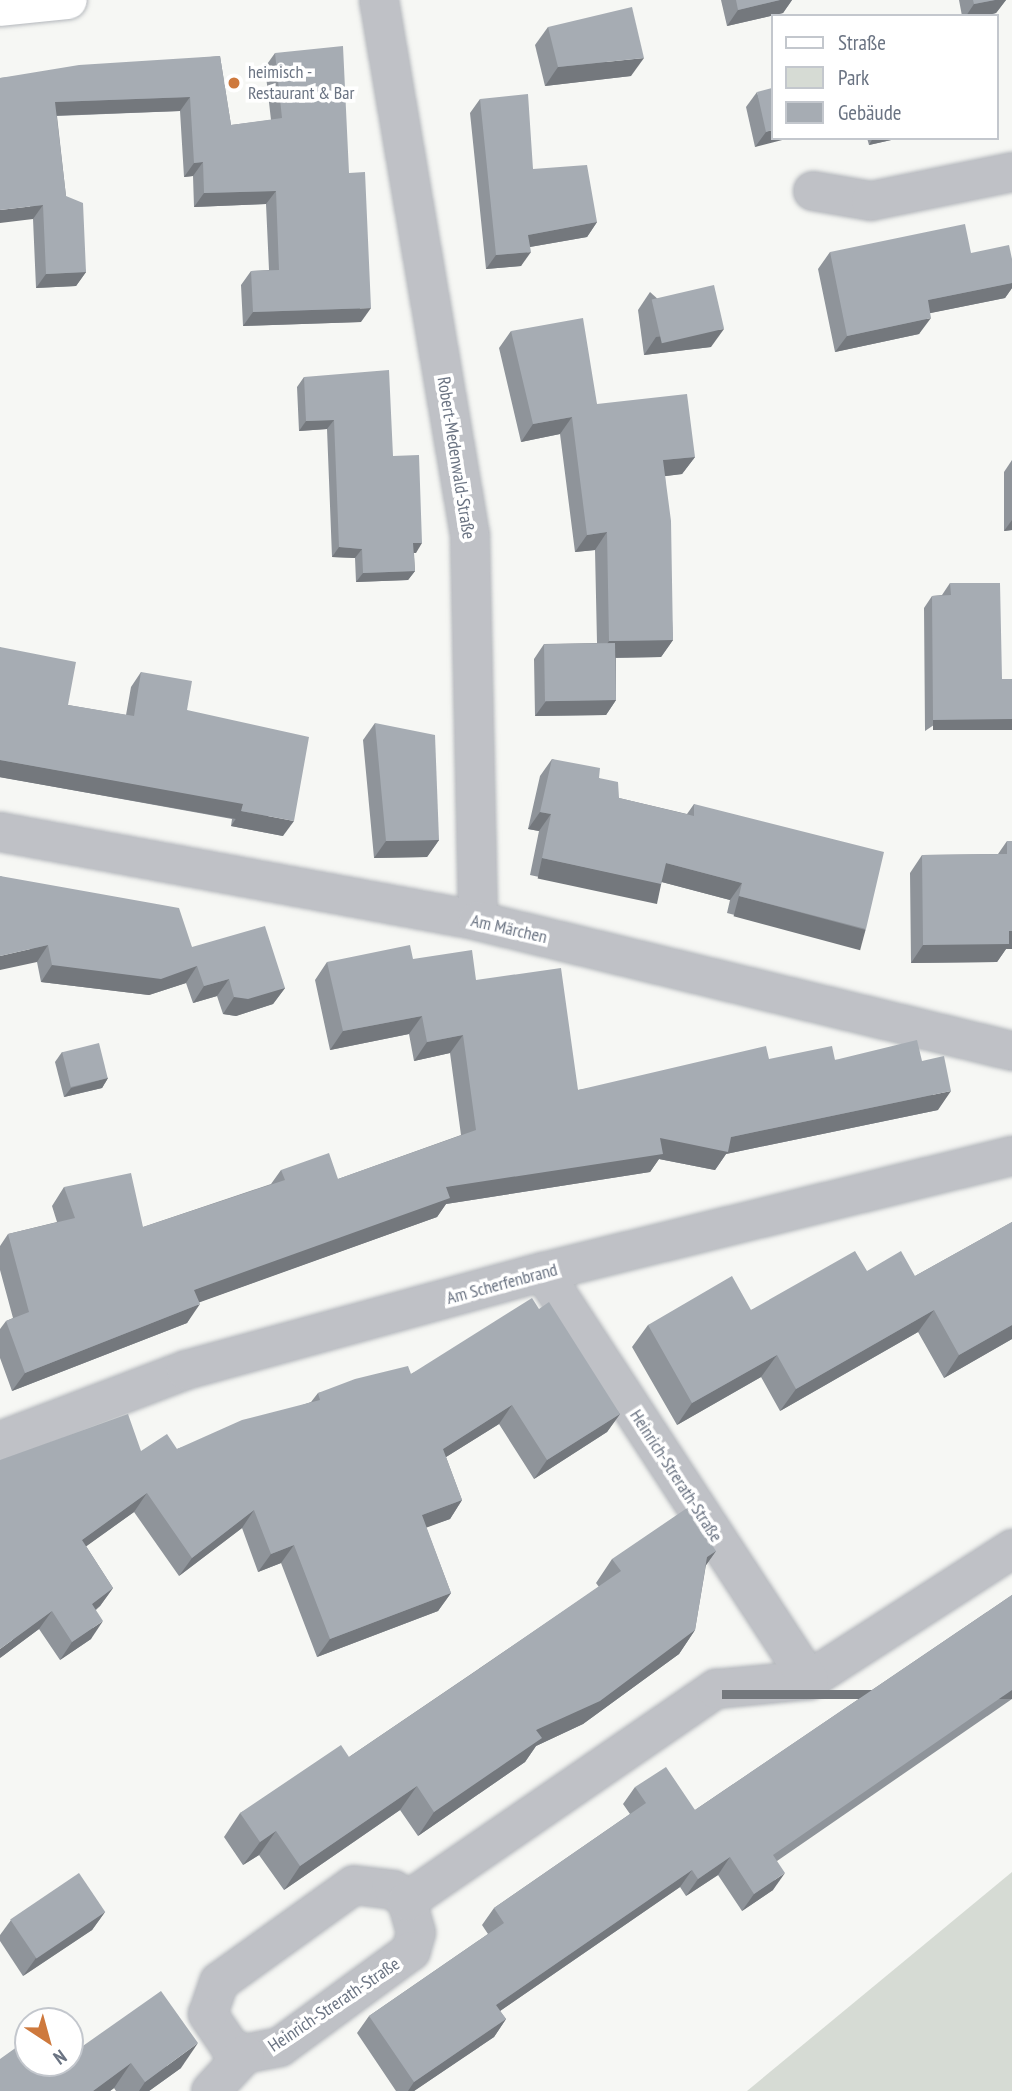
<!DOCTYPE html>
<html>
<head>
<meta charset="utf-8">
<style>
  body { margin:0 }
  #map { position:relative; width:1012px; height:2091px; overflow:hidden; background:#f6f7f4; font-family:"PT Sans Narrow",sans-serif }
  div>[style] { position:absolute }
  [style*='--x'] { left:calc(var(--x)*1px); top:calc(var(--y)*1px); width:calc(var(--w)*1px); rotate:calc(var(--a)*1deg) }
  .green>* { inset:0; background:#d6dbd4 }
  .roads { filter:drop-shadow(0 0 2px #b4b7bc) drop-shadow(0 0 2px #b4b7bc) }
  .street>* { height:38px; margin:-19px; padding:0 19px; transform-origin:19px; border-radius:19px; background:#bfc1c6 }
  .secondary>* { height:38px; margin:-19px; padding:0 19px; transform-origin:19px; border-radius:19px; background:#fff }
  .wall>* { inset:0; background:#8f949a }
  .shaded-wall>* { inset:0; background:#74787d; transform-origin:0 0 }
  .building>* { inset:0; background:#a6acb3; transform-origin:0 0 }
  .dots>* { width:19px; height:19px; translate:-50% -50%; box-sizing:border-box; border:4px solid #fff; border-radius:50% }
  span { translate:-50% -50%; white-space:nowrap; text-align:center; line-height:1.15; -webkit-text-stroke:7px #fff; paint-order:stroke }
  .poi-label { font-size:18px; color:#6a7382 }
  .left { translate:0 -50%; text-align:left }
  .street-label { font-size:18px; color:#6a7382 }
  .legend { position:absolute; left:771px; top:14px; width:228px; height:126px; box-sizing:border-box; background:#fff; border:2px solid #c3c7cd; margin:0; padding:9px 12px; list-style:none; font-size:21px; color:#6a7382 }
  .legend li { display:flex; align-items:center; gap:14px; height:35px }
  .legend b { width:35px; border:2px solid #c3c7cd }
  .north { position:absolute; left:14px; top:2007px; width:70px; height:70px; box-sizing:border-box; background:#fff; border:2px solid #c3c7cd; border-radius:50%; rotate:144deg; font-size:19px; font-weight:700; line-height:28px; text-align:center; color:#6a7382 }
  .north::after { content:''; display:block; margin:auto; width:24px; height:32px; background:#ce793d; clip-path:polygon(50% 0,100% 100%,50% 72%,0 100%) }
</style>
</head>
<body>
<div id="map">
  <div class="green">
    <div style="clip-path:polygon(1012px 1872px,1012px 2091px,747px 2091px)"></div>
  </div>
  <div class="roads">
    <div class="street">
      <div style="--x:379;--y:0;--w:543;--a:80.35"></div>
      <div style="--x:470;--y:535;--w:386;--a:88.8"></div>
      <div style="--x:813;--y:191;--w:59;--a:9.8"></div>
      <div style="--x:871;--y:201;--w:144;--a:-11.6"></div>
      <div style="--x:0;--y:832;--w:486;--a:10.5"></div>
      <div style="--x:478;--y:921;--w:550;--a:13.68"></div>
      <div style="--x:0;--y:1441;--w:199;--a:-20.9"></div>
      <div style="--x:186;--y:1370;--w:370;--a:-15.4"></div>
      <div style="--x:543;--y:1272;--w:483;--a:-13.9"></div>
      <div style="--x:809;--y:1680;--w:242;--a:-32.8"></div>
      <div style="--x:354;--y:1885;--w:40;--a:7.1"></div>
      <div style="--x:394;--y:1890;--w:17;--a:40"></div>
      <div style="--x:407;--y:1901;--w:33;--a:74"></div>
      <div style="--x:416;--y:1933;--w:19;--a:106"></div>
      <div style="--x:411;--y:1951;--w:162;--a:143.8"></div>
      <div style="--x:280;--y:2047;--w:36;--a:169"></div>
      <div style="--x:245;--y:2054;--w:17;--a:-155"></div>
      <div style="--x:230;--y:2047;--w:40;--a:-124"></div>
      <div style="--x:208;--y:2014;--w:34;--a:-71"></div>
      <div style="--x:219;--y:1982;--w:166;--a:-35.7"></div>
      <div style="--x:407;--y:1901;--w:375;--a:-34.5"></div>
      <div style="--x:716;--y:1689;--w:93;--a:-5.5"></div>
      <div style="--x:809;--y:1680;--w:487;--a:-123.1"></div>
      <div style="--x:211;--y:2091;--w:50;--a:-47.4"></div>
    </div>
    <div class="secondary">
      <div style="--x:0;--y:7;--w:68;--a:-5.9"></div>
    </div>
  </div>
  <div class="wall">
    <div style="clip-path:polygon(721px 0,792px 0,783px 13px,727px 26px)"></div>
    <div style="clip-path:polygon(959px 0,1006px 0,996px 13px,984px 16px,962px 16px)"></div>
    <div style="clip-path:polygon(548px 27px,631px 76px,545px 86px,535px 45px)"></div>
    <div style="clip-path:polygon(275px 53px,349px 173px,361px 322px,243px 326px,241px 285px,251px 271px,269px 270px,266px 204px,194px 207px,193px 176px,184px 177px,180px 111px,57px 116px,66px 196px,86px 272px,76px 286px,36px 288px,33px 219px,0 78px,220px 56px,231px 125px,271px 120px,265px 67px)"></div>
    <div style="clip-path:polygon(757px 92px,772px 138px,755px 147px,746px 107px)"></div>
    <div style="clip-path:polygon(480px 99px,533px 169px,597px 222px,587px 237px,530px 247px,521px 266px,486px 269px,470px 113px)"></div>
    <div style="clip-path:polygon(867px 138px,900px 138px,869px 145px)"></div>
    <div style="clip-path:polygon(830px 252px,971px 253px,1012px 259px,1012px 288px,1005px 298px,930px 313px,919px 334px,835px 352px,818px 269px)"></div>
    <div style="clip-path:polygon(650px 292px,711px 347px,644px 355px,638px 310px)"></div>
    <div style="clip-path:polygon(511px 331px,597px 404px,695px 457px,682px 474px,665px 476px,673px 640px,661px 657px,616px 658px,616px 700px,606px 715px,535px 716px,534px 659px,544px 644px,597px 643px,595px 550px,575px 552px,560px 434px,521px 442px,499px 348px)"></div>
    <div style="clip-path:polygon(304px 377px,393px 456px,416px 553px,414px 553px,415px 571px,408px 580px,356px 582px,355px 558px,332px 557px,327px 429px,299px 431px,297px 387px)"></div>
    <div style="clip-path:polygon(1012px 460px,1012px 530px,1004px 531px,1004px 472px)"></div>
    <div style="clip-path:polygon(950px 583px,1002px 679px,925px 731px,924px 608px,932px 596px,942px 595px)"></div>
    <div style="clip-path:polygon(0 647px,68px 705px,126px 715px,131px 687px,141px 672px,187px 710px,283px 836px,231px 826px,232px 819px,0 777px)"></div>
    <div style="clip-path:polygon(375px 723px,439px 840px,427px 857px,374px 858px,363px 740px)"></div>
    <div style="clip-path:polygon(552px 759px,599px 778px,619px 798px,687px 814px,694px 804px,866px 929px,854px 946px,727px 913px,730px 900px,662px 882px,649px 901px,530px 875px,539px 831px,528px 829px,540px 776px)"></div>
    <div style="clip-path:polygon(1007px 841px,1012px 841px,1012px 949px,1006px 949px,997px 962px,911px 963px,910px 873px,922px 855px,998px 854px)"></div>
    <div style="clip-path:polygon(0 876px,192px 947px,285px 988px,273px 1004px,236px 1016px,223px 1014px,217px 996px,193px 1003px,186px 983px,149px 995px,41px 982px,37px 962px)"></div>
    <div style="clip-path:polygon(413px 959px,476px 980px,578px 1090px,769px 1059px,922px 1061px,938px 1110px,726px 1154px,715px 1170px,659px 1159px,650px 1172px,446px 1204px,437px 1217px,199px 1302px,187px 1323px,12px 1391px,0 1358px,0 1329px,6px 1321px,13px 1318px,0 1270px,0 1246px,8px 1234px,57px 1222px,52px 1206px,64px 1187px,143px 1227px,271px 1184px,281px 1170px,338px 1179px,461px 1135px,450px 1053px,414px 1061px,409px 1034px,330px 1050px,315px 980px,327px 962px)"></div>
    <div style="clip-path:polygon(62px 1052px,108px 1078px,102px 1088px,64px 1097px,55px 1062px)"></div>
    <div style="clip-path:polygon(1012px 1222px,1012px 1339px,944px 1378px,918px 1332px,780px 1411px,761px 1377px,677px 1425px,632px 1347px,648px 1325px,751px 1310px,867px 1271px,915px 1276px)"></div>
    <div style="clip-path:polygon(539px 1309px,620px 1414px,607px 1432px,534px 1479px,499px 1424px,446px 1457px,462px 1500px,450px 1519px,426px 1527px,451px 1593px,438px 1611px,317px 1657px,281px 1563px,258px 1572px,242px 1528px,179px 1576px,134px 1512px,86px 1546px,113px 1588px,100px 1606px,96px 1610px,91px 1639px,60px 1660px,39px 1629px,0 1658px,141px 1451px,177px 1449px,311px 1402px,318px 1393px,411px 1374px)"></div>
    <div style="clip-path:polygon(716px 1551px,706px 1565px,695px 1630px,679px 1654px,583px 1724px,536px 1746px,525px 1762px,418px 1836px,400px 1810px,284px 1890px,259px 1855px,243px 1865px,224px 1837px,240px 1813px,349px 1757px,599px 1587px,596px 1583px,612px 1559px)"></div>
    <div style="clip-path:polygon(1012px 1595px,1012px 1699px,777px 1861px,773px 1890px,742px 1911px,718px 1875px,686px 1896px,680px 1887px,500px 2011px,506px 2019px,494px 2037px,414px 2091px,396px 2091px,357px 2033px,369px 2016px,488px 1934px,482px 1925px,494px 1908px,630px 1814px,623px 1804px,635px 1787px,695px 1810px)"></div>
    <div style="clip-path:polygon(105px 1912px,92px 1930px,23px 1976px,0 1941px,0 1935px,11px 1920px)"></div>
    <div style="clip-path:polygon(70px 2055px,181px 2068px,149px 2091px,116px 2091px,114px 2088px,110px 2091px,0 2091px,56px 2065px)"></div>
  </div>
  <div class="shaded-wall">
    <div style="clip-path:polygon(780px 0,792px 0,783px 13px,727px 26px,738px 10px)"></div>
    <div style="clip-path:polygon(995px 0,1006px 0,996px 13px,984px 16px,966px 16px,974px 4px)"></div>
    <div style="clip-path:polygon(644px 58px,631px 76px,545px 86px,558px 67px)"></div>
    <div style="clip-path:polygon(190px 97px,180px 111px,45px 116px,55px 102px)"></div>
    <div style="clip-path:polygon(772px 130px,772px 138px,790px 138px,755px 147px,766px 132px)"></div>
    <div style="clip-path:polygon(873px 138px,900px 138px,869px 145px)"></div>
    <div style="clip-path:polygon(203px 162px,193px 176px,184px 177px,194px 163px)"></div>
    <div style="clip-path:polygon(276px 191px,266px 204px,194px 207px,204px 193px)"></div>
    <div style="clip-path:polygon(43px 205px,33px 219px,0 223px,0 210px)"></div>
    <div style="clip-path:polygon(597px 222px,587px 237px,518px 249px,528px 235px)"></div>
    <div style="clip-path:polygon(531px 252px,521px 266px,486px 269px,496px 255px)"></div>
    <div style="clip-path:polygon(86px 272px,76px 286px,36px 288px,46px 274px)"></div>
    <div style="clip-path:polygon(1012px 283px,1012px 288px,1005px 298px,916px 316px,928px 300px)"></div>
    <div style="clip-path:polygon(371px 308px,361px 322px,243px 326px,253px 312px)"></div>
    <div style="clip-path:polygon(931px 318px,919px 334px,835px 352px,847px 336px)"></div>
    <div style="clip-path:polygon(724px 329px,711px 347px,644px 355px,656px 337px)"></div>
    <div style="clip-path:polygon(572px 417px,560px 434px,521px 442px,533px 424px)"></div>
    <div style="clip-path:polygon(334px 420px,327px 429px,299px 431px,306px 421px)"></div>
    <div style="clip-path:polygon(695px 457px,682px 474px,651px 478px,663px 460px)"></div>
    <div style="clip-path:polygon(1012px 520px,1012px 530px,1004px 531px)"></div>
    <div style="clip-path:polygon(607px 532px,595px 550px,575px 552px,587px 535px)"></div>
    <div style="clip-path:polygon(413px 543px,422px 543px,416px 553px,407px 553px)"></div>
    <div style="clip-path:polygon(339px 547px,362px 549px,355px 558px,332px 557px)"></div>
    <div style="clip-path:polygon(415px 571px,408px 580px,356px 582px,363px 573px)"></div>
    <div style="clip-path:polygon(673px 640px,661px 657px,597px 658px,609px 641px)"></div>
    <div style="clip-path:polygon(616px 700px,606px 715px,535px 716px,546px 701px)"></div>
    <div style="left:1012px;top:719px;width:11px;height:79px;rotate:90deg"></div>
    <div style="left:0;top:760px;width:247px;height:17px;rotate:10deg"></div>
    <div style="clip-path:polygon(241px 811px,294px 821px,283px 836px,231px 826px)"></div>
    <div style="clip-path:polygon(540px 812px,551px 814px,539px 831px,528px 829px)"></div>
    <div style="clip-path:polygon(439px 840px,427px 857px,374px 858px,386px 841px)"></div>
    <div style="left:542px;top:858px;width:122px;height:21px;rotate:12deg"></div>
    <div style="clip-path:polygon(666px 863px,742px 883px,730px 900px,654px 880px)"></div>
    <div style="left:739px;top:896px;width:131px;height:21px;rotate:15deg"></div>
    <div style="clip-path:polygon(1009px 931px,1012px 931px,1012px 949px,1006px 949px,997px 962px,911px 963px,923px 945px)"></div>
    <div style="clip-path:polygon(48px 945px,37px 962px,0 970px,0 956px)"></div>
    <div style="clip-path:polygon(52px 965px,197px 966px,186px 983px,149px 995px,41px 982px)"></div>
    <div style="clip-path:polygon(229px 979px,217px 996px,193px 1003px,204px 986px)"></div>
    <div style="clip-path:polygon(285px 988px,273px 1004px,236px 1016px,223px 1014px,234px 997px)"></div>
    <div style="clip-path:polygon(422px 1016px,409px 1034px,330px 1050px,343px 1031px)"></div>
    <div style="clip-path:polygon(463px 1035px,450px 1053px,414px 1061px,427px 1042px)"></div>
    <div style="clip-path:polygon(108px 1078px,102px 1088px,64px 1097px,71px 1088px)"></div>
    <div style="clip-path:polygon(951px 1091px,938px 1110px,726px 1154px,715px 1170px,659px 1159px,650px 1172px,446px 1204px,437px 1217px,181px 1309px,194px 1290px,446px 1187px,660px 1138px,731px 1137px)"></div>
    <div style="clip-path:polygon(200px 1304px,187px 1323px,12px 1391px,25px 1373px)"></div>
    <div style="clip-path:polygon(934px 1310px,918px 1332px,780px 1411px,796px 1389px)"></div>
    <div style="clip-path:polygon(1012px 1325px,1012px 1339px,944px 1378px,959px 1355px)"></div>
    <div style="clip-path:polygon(777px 1355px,761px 1377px,677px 1425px,692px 1403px)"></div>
    <div style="clip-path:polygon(512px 1405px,499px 1424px,430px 1467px,443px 1449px)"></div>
    <div style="clip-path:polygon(620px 1414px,607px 1432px,534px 1479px,547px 1460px)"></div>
    <div style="clip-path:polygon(147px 1493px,134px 1512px,70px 1558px,82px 1540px)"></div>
    <div style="clip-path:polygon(462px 1500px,450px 1519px,409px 1534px,422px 1515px)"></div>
    <div style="clip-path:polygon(254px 1510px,242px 1528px,179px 1576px,192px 1558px)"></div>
    <div style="clip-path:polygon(294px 1545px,281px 1563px,258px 1572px,271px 1554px)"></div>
    <div style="clip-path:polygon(716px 1551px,699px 1575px,707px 1557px)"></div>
    <div style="clip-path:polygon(113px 1588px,100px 1606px,79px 1622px,92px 1604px)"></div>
    <div style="clip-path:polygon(451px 1593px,438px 1611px,317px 1657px,330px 1639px)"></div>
    <div style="clip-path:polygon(52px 1611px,39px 1629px,0 1658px,0 1649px)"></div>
    <div style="clip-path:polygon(103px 1621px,91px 1639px,60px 1660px,72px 1642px)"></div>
    <div style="clip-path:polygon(695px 1630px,679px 1654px,583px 1724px,536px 1746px,525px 1762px,418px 1836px,434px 1812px,536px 1730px)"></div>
    <div style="left:1012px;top:1690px;width:9px;height:290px;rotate:90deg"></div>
    <div style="clip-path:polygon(417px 1786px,400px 1810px,284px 1890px,300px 1866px)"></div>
    <div style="clip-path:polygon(276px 1831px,259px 1855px,243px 1865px,260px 1842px)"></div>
    <div style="clip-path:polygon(730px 1857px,718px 1875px,686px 1896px,698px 1879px)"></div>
    <div style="clip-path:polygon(692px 1870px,680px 1887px,484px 2022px,496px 2005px)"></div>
    <div style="clip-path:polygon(785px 1873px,773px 1890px,742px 1911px,754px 1894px)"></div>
    <div style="clip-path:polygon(105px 1912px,92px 1930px,23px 1976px,36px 1958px)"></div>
    <div style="clip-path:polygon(506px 2019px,494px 2037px,414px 2091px,408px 2091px,414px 2082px)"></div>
    <div style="clip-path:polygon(198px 2043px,181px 2068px,149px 2091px,139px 2091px,145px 2082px)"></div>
    <div style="clip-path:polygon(131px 2063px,114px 2088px,110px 2091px,93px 2091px)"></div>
  </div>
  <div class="building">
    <div style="clip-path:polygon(736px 0,780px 0,738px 10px)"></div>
    <div style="clip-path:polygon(973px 0,995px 0,974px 4px)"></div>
    <div style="clip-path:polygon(632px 7px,644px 58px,558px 67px,548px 27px)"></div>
    <div style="clip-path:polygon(343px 46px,349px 173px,365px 172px,371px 308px,253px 312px,251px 271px,279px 270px,276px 191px,204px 193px,203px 162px,194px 163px,190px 97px,55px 102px,66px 196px,83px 203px,86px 272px,46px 274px,43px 205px,0 210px,0 78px,79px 65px,220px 56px,231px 125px,282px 118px,275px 53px)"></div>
    <div style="clip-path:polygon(772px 88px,772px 130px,766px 132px,757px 92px)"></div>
    <div style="clip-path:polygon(528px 94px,533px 169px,587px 165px,597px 222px,528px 235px,531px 252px,496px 255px,480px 99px)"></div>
    <div style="clip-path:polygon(965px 224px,971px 253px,1009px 245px,1012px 259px,1012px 283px,928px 300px,931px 318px,847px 336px,830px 252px)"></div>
    <div style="left:714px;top:285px;width:45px;height:64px;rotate:77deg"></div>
    <div style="clip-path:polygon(583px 318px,597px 404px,687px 394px,695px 457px,663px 460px,671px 521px,673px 640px,609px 641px,607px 532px,587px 535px,572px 417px,533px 424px,511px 331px)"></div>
    <div style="clip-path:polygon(389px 370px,393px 456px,419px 455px,422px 543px,413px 543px,415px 571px,363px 573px,362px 549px,339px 547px,334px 420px,306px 421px,304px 377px)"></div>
    <div style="clip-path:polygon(950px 583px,1000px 583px,1002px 679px,1012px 679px,1012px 719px,933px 720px,932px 596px,951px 595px)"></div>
    <div style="left:615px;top:643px;width:57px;height:71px;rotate:89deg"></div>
    <div style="clip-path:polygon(0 647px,76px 662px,68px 705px,134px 716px,141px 672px,192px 681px,187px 710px,309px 737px,294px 821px,241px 811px,243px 804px,0 760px)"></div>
    <div style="clip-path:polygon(375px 723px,435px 735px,439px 840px,386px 841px)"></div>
    <div style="clip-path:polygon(552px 759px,600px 768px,599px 778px,618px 782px,619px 798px,694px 816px,694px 804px,884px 852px,866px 929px,739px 896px,742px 883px,666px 863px,661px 884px,542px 858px,551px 814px,540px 812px)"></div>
    <div style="clip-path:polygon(1007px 841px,1012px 841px,1012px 931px,1009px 931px,1009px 944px,923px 945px,922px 855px,1007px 854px)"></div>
    <div style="clip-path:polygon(0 876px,179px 908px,192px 947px,265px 926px,285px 988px,248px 999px,234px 997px,229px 979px,204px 986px,197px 966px,161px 979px,52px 965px,48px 945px,0 956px)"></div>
    <div style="clip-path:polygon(410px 945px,413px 959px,472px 950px,476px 980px,561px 968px,578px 1090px,766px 1046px,769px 1059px,832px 1046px,835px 1060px,917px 1040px,922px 1061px,944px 1056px,951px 1091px,731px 1137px,728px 1152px,660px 1138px,663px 1154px,446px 1187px,450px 1198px,194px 1290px,200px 1304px,25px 1373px,6px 1321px,29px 1312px,8px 1234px,75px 1218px,64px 1187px,131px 1173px,143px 1227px,285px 1180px,281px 1170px,329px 1153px,338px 1179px,476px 1130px,463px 1035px,427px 1042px,422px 1016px,343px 1031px,327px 962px)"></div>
    <div style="left:99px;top:1043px;width:36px;height:38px;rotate:76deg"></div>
    <div style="clip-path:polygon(1012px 1222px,1012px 1325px,959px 1355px,934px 1310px,796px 1389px,777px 1355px,692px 1403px,648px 1325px,732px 1276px,751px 1310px,855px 1251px,867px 1271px,901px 1251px,915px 1276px)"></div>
    <div style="clip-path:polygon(532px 1298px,539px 1309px,549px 1302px,620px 1414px,547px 1460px,512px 1405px,443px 1449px,462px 1500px,422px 1515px,451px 1593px,330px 1639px,294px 1545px,271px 1554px,254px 1510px,192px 1558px,147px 1493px,82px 1540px,113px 1588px,92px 1604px,103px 1621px,72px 1642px,52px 1611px,0 1649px,0 1460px,128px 1414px,141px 1451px,167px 1434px,177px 1449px,242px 1420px,320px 1400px,318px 1393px,355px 1379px,408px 1366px,411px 1374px)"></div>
    <div style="clip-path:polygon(687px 1508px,716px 1551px,707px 1557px,695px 1630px,600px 1701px,536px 1730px,542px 1738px,434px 1812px,417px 1786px,300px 1866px,276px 1831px,260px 1842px,240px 1813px,341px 1745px,349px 1757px,476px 1671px,621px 1571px,612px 1559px)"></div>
    <div style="clip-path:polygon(1012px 1595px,1012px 1690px,773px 1855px,785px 1873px,754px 1894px,730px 1857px,698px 1879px,692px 1870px,496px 2005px,506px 2019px,414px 2082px,369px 2016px,504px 1923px,494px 1908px,646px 1803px,635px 1787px,666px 1767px,695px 1810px)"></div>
    <div style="left:79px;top:1873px;width:47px;height:83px;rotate:56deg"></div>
    <div style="clip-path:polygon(161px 1991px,198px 2043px,145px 2082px,131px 2063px,93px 2091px,0 2091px,0 2059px,28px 2039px,28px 2063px,55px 2063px,56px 2065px,58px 2063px,70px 2063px,70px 2055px)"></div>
  </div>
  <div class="dots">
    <div style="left:234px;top:83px;background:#ce793d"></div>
  </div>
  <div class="poi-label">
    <span class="left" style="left:248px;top:83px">heimisch -<br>Restaurant &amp; Bar</span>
  </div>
  <div class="street-label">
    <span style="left:456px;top:458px;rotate:81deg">Robert-Medenwald-Straße</span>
    <span style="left:509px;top:929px;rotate:13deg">Am Märchen</span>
    <span style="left:502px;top:1284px;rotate:-15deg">Am Scherfenbrand</span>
    <span style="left:676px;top:1476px;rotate:57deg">Heinrich-Strerath-Straße</span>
    <span style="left:334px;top:2005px;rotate:-34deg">Heinrich-Strerath-Straße</span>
  </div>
  <ul class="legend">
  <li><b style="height:9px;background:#fff"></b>Straße</li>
  <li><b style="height:19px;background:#d6dbd4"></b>Park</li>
  <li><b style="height:19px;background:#a6acb3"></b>Gebäude</li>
  </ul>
  <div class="north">N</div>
</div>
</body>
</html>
